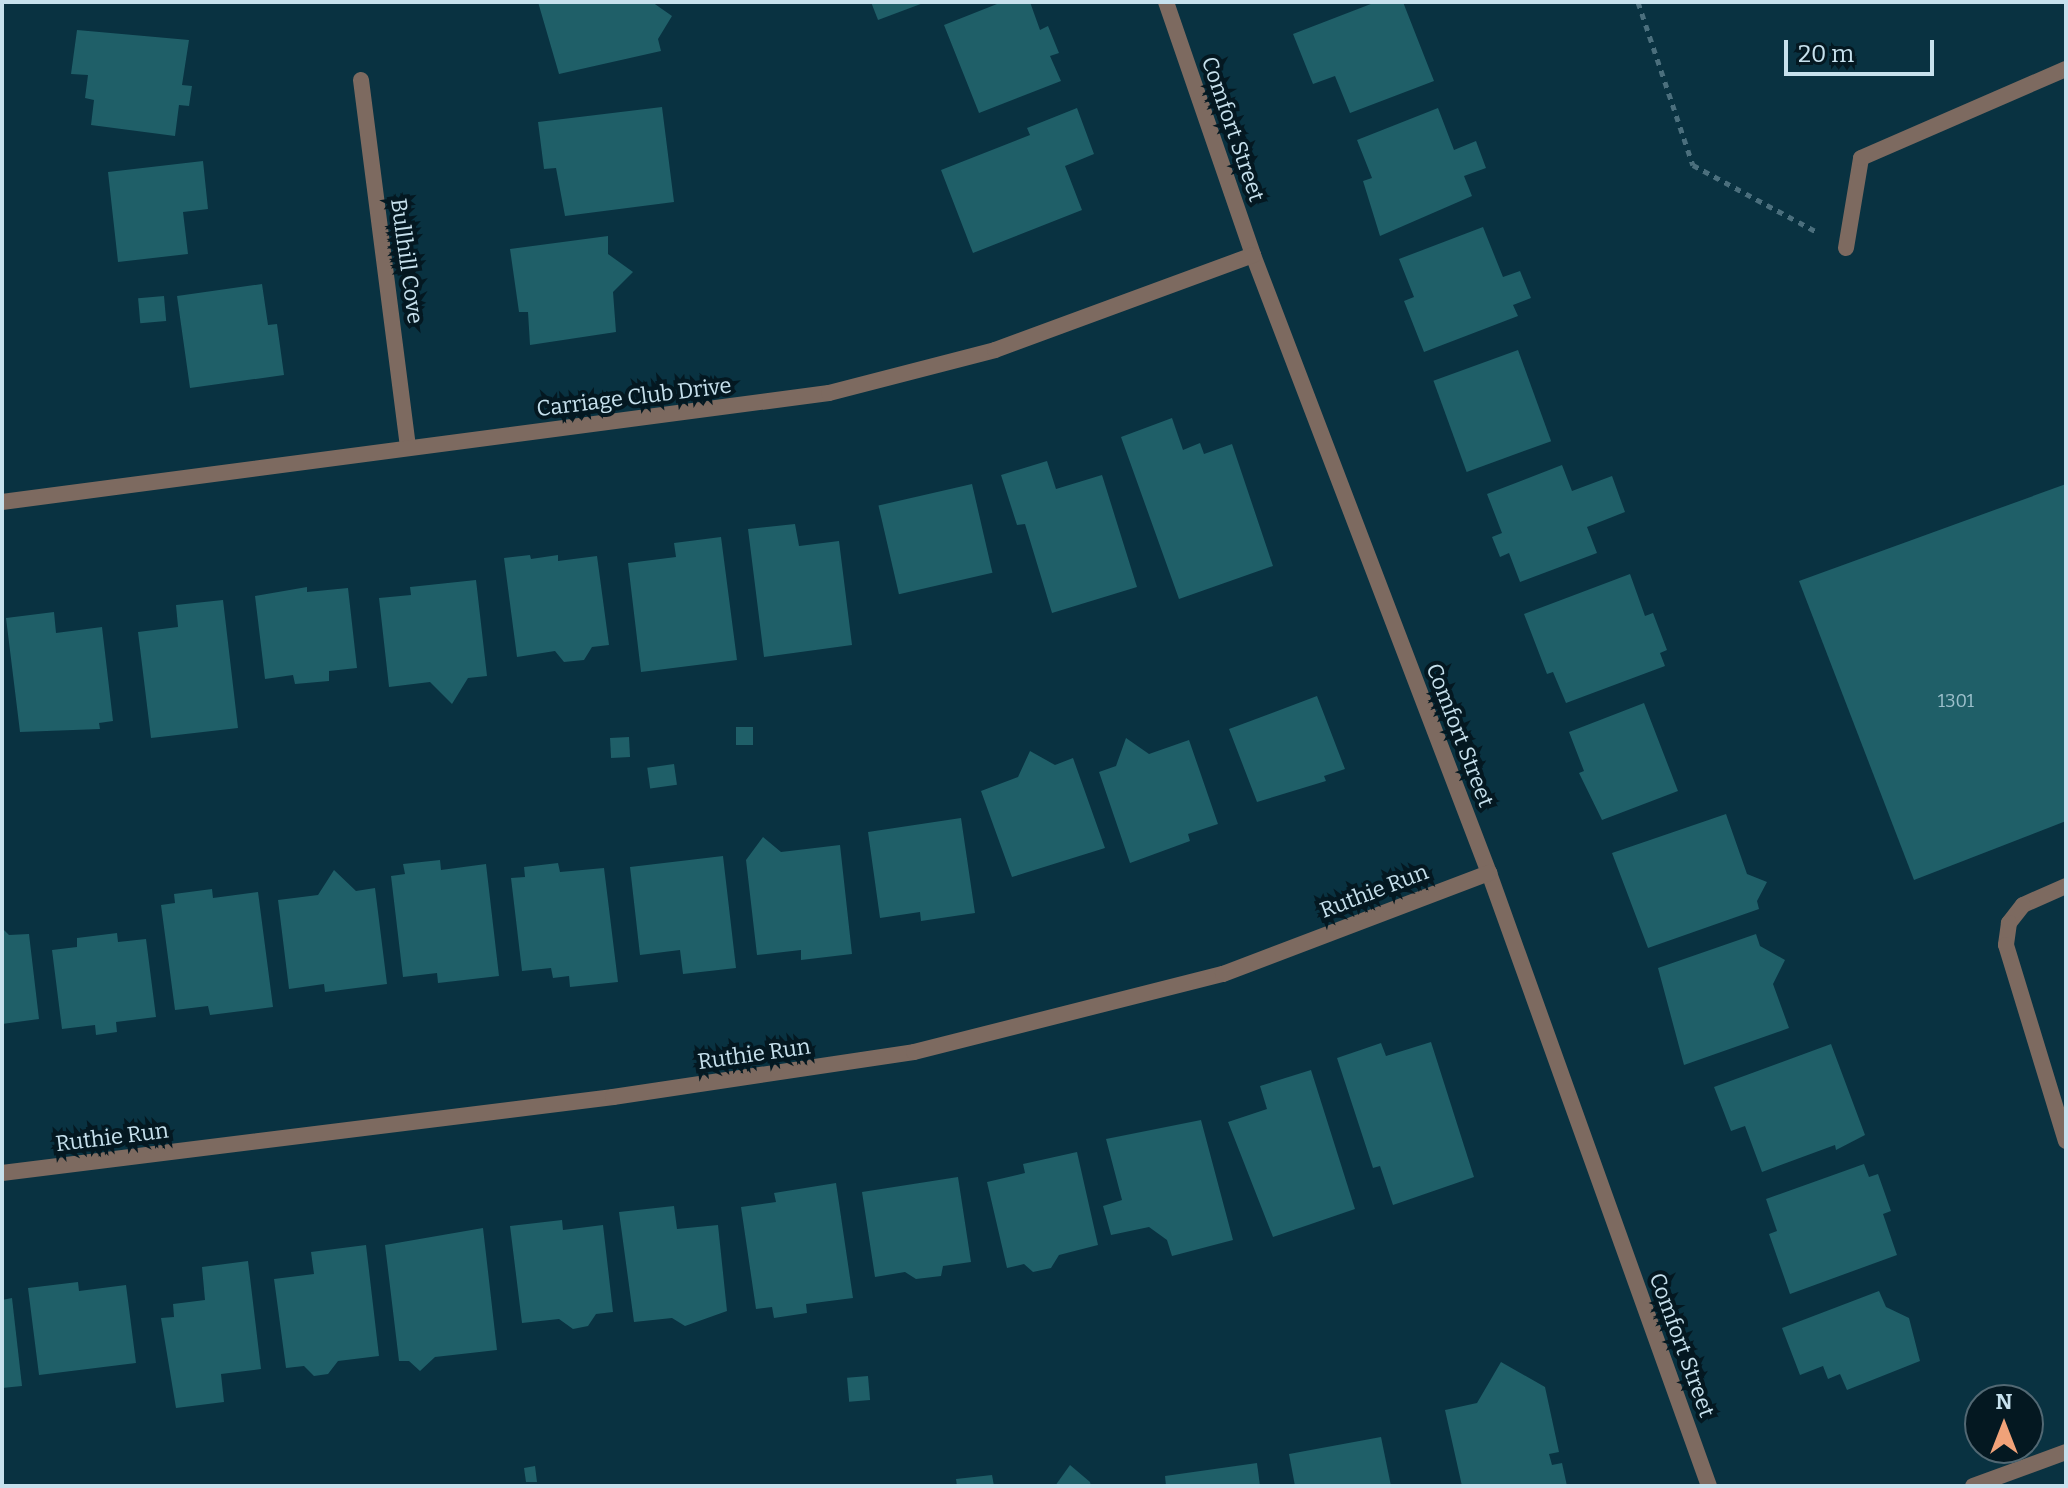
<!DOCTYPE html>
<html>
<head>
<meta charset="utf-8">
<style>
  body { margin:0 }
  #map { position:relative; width:2068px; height:1488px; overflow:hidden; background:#093241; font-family:Bitter,serif }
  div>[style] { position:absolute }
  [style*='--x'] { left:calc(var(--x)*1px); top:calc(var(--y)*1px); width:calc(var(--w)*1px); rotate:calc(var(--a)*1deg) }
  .building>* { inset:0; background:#1f5f68; transform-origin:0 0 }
  .path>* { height:5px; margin-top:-2.5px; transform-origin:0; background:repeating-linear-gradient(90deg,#4b6f7d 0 6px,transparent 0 12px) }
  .service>* { height:16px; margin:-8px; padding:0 8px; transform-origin:8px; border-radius:8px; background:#7d6a60 }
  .minor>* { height:16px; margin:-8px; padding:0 8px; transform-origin:8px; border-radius:8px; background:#7d6a60 }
  .tertiary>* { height:16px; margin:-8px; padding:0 8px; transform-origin:8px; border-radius:8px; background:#7d6a60 }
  span { translate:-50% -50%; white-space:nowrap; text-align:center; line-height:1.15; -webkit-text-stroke:8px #041821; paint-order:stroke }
  .number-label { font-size:18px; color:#9dc0cc }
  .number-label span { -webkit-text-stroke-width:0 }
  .street-label { font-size:22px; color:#c7e1ed }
  .frame { position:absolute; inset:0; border:4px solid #c7e1ed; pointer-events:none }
  .north { position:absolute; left:1964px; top:1384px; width:80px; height:80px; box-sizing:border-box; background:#041821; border:2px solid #526873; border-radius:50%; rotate:0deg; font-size:22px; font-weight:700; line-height:32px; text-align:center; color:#c7e1ed }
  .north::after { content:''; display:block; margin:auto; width:28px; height:36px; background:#f0a279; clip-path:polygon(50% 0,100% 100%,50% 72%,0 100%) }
  .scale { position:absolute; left:1784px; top:40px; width:150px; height:36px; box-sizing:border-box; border:4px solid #c7e1ed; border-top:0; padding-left:10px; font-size:24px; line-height:28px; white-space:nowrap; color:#c7e1ed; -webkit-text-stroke:6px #041821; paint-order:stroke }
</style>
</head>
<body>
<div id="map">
  <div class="building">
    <div style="clip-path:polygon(538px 2px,652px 2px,672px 16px,658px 39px,661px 51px,559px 74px)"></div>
    <div style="clip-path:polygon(871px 2px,926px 2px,878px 20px)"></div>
    <div style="clip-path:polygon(1002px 2px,1030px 2px,1040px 30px,1048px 26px,1059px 53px,1050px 56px,1061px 81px,979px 113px,944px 25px)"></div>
    <div style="clip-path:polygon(1376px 2px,1403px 2px,1434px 81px,1350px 113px,1335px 76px,1313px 84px,1293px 34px)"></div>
    <div style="clip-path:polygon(77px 30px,189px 40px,182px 85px,192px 86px,189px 106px,179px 105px,175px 136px,91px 125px,94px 100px,85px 98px,88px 75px,71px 74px)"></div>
    <div style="clip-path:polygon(662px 107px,674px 202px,565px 216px,556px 168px,544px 169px,538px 122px)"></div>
    <div style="clip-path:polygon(1077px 108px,1094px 154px,1065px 166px,1082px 210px,973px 253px,941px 170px,1030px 135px,1027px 128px)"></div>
    <div style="clip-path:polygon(1438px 108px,1454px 150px,1476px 141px,1486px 168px,1464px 176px,1472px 196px,1380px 236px,1363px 181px,1372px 178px,1357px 140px)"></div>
    <div style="clip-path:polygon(203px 161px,208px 209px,183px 212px,188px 254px,118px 262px,108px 172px)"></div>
    <div style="clip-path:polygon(1483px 227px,1503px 277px,1520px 271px,1531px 298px,1513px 305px,1518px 316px,1424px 352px,1404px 301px,1414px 297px,1399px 259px)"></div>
    <div style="clip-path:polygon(608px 236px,608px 254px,633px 272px,613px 292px,616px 332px,530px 345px,528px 312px,519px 312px,510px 249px)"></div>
    <div style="clip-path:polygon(262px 284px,268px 325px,277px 324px,284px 375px,190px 388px,177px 296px)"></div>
    <div style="left:164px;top:296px;width:25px;height:26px;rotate:85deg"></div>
    <div style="left:1518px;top:350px;width:97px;height:90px;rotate:70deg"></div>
    <div style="clip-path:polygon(1172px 418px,1183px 450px,1200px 443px,1204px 454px,1232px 444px,1273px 566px,1179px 599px,1121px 437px)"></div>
    <div style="clip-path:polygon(1047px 461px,1056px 489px,1102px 475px,1137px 587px,1052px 613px,1025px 524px,1017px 525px,1001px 475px)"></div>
    <div style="clip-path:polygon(1562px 465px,1572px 491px,1612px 476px,1625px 512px,1587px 527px,1597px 553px,1520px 582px,1509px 553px,1500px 557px,1492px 537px,1502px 533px,1487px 494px)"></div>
    <div style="left:972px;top:484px;width:91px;height:96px;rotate:77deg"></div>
    <div style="clip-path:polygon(2066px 484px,2066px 821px,1914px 880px,1799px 581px)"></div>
    <div style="clip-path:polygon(795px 524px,799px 546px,839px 541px,852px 645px,764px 657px,748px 529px)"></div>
    <div style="clip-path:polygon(721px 537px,737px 660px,641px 672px,628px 563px,676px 557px,674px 543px)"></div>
    <div style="clip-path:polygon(530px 555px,531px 559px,558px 555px,558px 561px,597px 556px,609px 645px,592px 647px,584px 660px,564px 662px,555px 651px,517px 657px,504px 558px)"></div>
    <div style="clip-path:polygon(1630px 574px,1645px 616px,1653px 613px,1667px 650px,1660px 653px,1665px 666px,1566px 703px,1553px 672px,1547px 674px,1524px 614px)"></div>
    <div style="clip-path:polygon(476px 580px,487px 676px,468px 678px,452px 704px,430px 682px,389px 687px,379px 598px,411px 595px,410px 587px)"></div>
    <div style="clip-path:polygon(307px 587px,307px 592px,348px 588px,357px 668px,329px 671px,329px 681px,295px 684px,293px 675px,265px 679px,255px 596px)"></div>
    <div style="clip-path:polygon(223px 600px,238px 728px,151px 738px,138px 632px,178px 627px,176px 605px)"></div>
    <div style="clip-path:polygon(54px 612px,56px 633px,102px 627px,113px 721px,99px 723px,100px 729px,20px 732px,6px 618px)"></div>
    <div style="clip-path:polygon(1317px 696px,1345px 769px,1324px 776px,1326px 781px,1257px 802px,1229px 729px)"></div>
    <div style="clip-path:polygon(1644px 703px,1678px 791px,1602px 820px,1579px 773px,1584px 771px,1569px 732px)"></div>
    <div style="left:736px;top:727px;width:17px;height:18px"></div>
    <div style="left:629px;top:737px;width:20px;height:19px;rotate:87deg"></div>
    <div style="clip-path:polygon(1126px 738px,1149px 754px,1189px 740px,1218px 824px,1188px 834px,1190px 841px,1130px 863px,1099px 772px,1116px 766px)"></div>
    <div style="clip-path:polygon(1030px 751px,1055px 765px,1073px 758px,1105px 848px,1012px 877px,981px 791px,1018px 777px)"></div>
    <div style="left:674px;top:764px;width:21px;height:27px;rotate:82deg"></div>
    <div style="clip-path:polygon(1726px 814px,1747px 874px,1767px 882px,1757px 901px,1759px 909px,1648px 948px,1612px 853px)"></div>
    <div style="clip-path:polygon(961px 818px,975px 913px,921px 921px,920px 912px,880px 918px,868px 832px)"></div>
    <div style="clip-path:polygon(763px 837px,781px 852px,840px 845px,852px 954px,801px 960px,801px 950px,757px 955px,746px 860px)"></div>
    <div style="clip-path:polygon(723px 856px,736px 968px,683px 974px,680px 950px,640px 955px,630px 867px)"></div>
    <div style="clip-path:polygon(440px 860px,441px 870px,486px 864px,499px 976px,438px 983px,437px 973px,403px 977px,391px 876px,405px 874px,403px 864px)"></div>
    <div style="clip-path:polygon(558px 863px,560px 872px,604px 868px,618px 982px,570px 987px,569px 976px,553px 978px,551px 968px,522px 971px,511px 878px,525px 877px,524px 867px)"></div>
    <div style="clip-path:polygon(334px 870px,356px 891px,375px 888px,387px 984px,325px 992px,324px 984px,289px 989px,278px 900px,318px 895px)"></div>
    <div style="clip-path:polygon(212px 889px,213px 898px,258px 892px,273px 1007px,210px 1015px,208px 1006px,175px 1010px,161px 905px,175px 903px,174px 894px)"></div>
    <div style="clip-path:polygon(2px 928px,9px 935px,29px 934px,39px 1019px,2px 1024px)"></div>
    <div style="clip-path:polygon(117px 933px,118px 942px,146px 939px,156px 1017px,116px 1022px,117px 1032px,96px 1035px,95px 1025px,62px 1029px,52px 950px,77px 947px,77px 938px)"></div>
    <div style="clip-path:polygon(1756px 934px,1760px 946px,1785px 960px,1773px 984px,1789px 1028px,1684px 1065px,1658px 968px)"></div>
    <div style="clip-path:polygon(1431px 1042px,1474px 1177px,1393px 1205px,1380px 1166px,1373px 1168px,1337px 1058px,1381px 1043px,1386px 1056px)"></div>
    <div style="clip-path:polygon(1831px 1044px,1865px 1135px,1836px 1150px,1835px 1145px,1762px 1172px,1745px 1126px,1731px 1131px,1714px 1087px)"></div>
    <div style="clip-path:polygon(1311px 1070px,1355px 1209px,1273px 1237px,1228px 1122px,1267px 1109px,1260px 1086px)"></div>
    <div style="clip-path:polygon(1201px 1120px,1233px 1240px,1172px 1256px,1167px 1240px,1149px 1227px,1111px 1235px,1103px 1206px,1122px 1200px,1106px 1139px)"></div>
    <div style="clip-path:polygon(1077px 1152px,1098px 1245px,1059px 1255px,1051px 1268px,1033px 1272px,1024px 1264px,1007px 1268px,987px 1182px,1025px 1173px,1023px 1164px)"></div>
    <div style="clip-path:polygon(1864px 1164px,1869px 1177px,1878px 1174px,1891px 1211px,1883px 1214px,1897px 1255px,1790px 1294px,1769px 1234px,1777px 1231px,1766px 1199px)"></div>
    <div style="clip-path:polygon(958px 1177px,971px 1262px,943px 1266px,941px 1276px,916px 1279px,905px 1272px,875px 1277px,862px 1192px)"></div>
    <div style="clip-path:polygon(836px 1183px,853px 1298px,806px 1304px,807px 1313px,774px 1318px,772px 1307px,756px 1309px,741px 1207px,776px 1202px,774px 1193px)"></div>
    <div style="clip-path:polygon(674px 1206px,677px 1229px,718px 1225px,727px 1311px,685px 1326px,672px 1318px,634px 1322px,619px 1212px)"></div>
    <div style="clip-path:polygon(562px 1220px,563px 1230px,603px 1225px,613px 1312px,596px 1314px,588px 1326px,573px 1329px,559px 1319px,522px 1323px,510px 1226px)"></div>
    <div style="clip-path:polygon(483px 1228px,497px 1350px,435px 1357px,420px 1371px,409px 1361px,399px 1361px,385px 1245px)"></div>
    <div style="clip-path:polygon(366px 1245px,379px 1356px,338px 1361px,328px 1374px,314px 1376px,304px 1366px,286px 1368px,274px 1279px,314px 1274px,311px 1252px)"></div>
    <div style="clip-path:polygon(248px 1261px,261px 1369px,221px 1374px,224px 1402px,176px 1408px,161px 1318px,174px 1317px,173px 1304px,205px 1300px,202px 1267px)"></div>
    <div style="clip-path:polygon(78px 1282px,79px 1291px,126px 1285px,136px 1363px,39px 1375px,28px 1288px)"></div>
    <div style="clip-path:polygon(1879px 1291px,1886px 1307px,1909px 1318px,1920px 1361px,1847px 1390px,1840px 1374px,1828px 1379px,1823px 1366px,1800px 1375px,1782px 1328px)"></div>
    <div style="clip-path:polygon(12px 1298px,22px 1386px,2px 1388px,2px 1300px)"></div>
    <div style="clip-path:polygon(1501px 1362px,1545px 1387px,1559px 1452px,1549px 1454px,1552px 1465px,1562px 1463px,1567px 1486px,1462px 1486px,1445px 1410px,1477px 1403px)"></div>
    <div style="left:868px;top:1376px;width:24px;height:21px;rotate:85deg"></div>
    <div style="clip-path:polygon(1381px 1437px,1391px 1486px,1295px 1486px,1289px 1454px)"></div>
    <div style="clip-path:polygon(1257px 1463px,1260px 1486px,1166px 1486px,1165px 1476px)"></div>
    <div style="clip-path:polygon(1070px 1465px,1090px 1482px,1091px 1486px,1055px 1486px)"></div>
    <div style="clip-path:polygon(535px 1466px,537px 1482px,526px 1482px,524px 1468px)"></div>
    <div style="clip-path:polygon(992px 1475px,994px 1486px,957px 1486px,956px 1479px)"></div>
  </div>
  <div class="path">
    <div style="--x:1638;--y:2;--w:172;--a:71.4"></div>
    <div style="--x:1693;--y:165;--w:141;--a:28.4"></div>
  </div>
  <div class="service">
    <div style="--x:1846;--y:248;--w:91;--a:-80.5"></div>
    <div style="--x:1861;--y:158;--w:223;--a:-23.5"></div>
    <div style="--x:2066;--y:886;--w:47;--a:156.2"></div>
    <div style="--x:2023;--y:905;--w:23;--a:128"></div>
    <div style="--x:2009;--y:923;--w:22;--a:98"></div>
    <div style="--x:2006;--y:945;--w:205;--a:73"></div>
  </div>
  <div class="minor">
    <div style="--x:1166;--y:2;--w:268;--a:71"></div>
    <div style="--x:1253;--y:255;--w:662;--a:69.1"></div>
    <div style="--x:1489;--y:873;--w:651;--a:70.26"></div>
    <div style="--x:361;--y:80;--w:371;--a:82.7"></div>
    <div style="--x:2;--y:502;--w:834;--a:-7.51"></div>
    <div style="--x:829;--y:393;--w:171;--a:-14.5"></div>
    <div style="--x:995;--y:350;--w:275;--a:-20.2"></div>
    <div style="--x:2;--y:1173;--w:616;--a:-7.09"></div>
    <div style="--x:613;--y:1097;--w:304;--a:-8.5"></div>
    <div style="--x:914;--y:1052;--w:319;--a:-14.2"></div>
    <div style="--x:1223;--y:974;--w:285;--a:-20.8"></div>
  </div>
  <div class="tertiary">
    <div style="--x:1973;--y:1486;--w:99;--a:-20.1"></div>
  </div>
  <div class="number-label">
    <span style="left:1956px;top:701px">1301</span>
  </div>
  <div class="street-label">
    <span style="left:1233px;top:129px;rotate:71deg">Comfort Street</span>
    <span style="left:407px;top:261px;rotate:82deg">Bullhill Cove</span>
    <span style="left:634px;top:397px;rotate:-7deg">Carriage Club Drive</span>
    <span style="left:1460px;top:735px;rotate:69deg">Comfort Street</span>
    <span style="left:1374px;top:891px;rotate:-21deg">Ruthie Run</span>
    <span style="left:754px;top:1054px;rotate:-8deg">Ruthie Run</span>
    <span style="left:112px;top:1137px;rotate:-7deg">Ruthie Run</span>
    <span style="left:1682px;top:1345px;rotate:70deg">Comfort Street</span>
  </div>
  <div class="frame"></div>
  <div class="north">N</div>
  <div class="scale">20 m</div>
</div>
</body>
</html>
